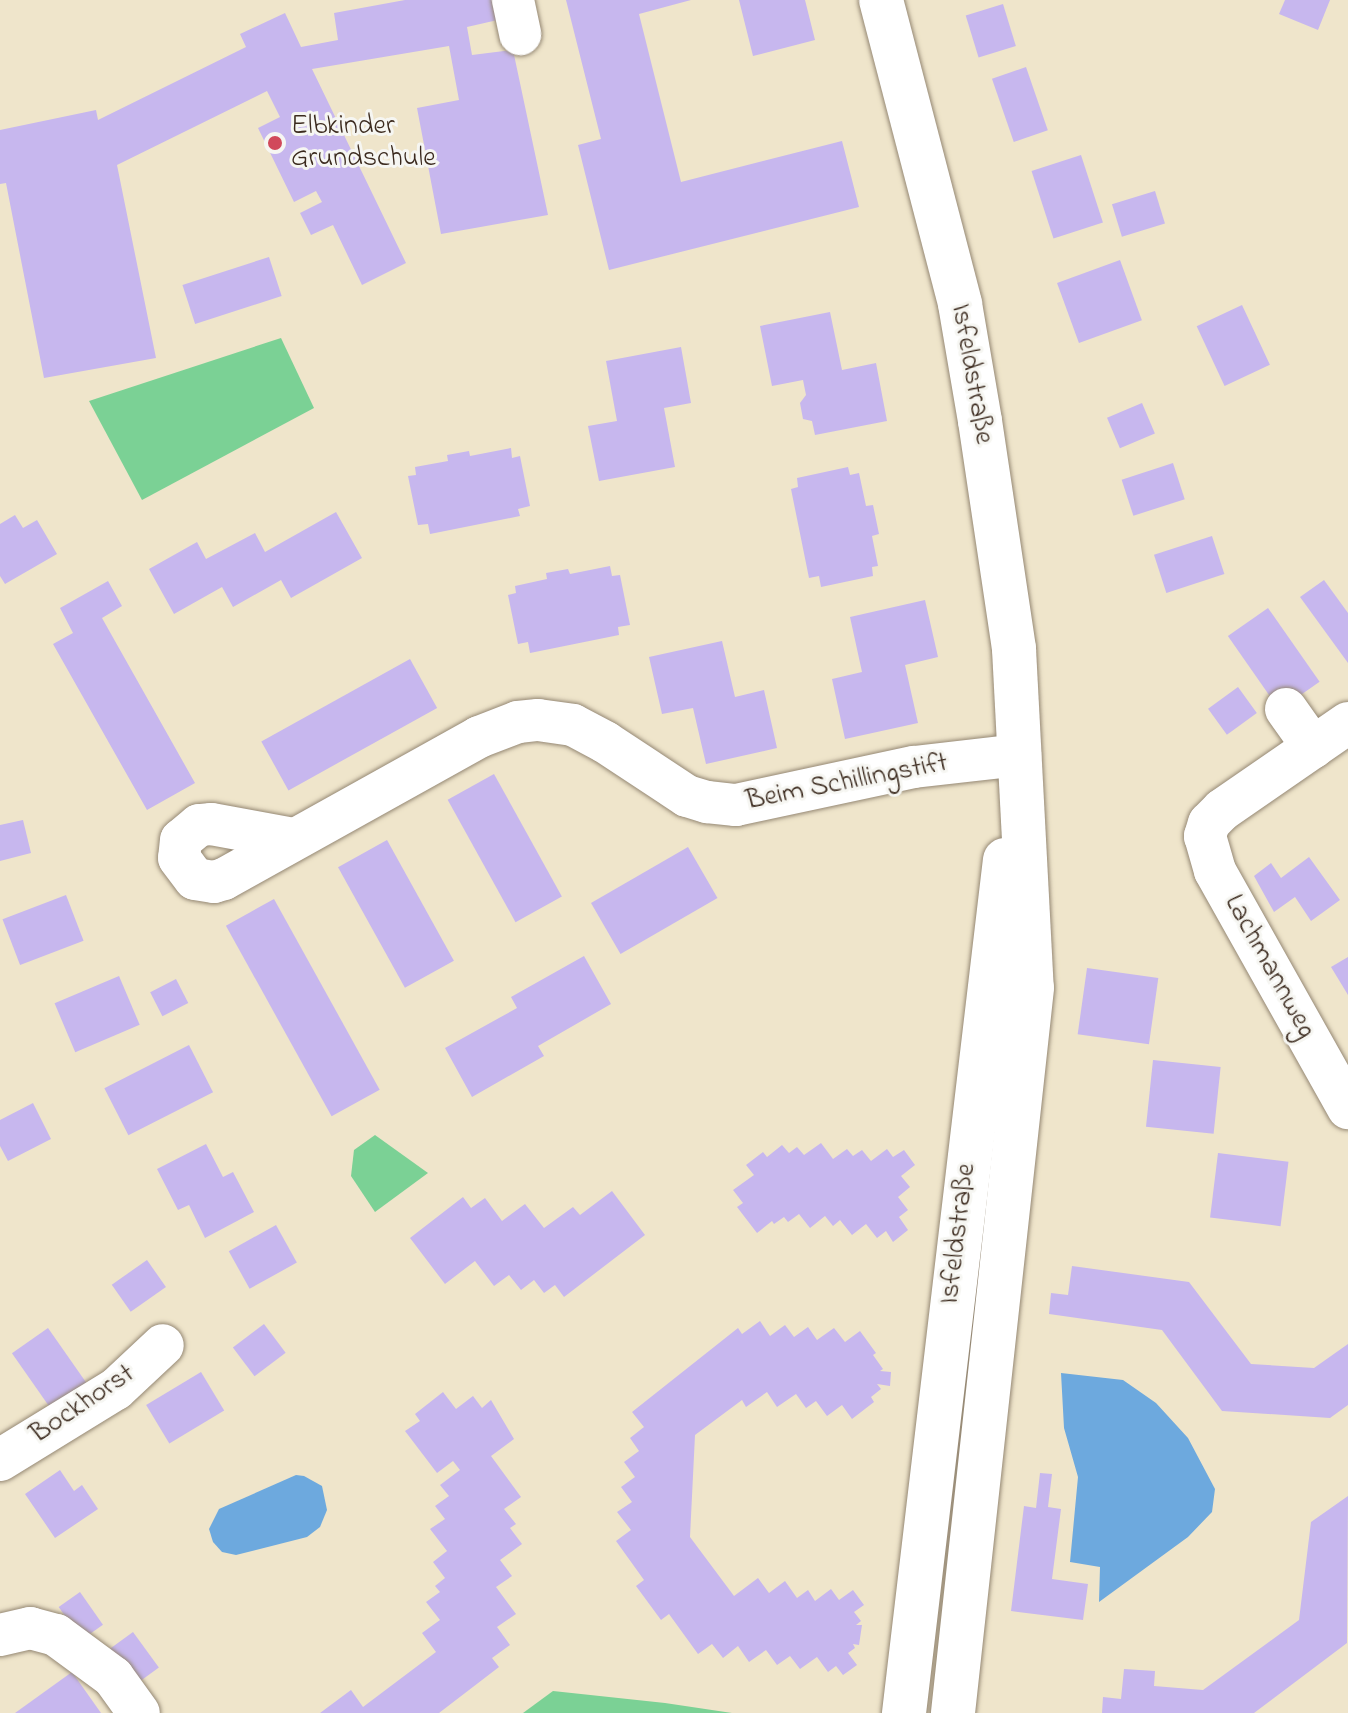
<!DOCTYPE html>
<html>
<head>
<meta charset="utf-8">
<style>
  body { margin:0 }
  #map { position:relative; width:1348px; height:1713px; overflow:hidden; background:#efe5cb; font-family:"Indie Flower",sans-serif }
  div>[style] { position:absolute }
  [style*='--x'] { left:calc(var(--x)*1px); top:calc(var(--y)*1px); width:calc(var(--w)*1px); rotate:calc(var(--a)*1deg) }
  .green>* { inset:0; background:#7bd195 }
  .water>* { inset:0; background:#6da9de }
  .building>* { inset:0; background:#c7b7ee; transform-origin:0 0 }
  .roads { filter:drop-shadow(0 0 2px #958874) drop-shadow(0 0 2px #958874) }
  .minor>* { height:42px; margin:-21px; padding:0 21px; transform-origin:21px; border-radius:21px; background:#fff }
  .major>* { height:44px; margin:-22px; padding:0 22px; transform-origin:22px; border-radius:22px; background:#fff }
  .dots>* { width:22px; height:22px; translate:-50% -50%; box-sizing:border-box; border:4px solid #f6f6f2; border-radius:50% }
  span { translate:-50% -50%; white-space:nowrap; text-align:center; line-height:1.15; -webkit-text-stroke:6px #f6f6f2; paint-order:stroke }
  .poi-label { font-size:28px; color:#3b2a1e }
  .left { translate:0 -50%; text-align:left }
  .street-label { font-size:28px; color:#3b2a1e }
</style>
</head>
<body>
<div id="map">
  <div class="green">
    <div style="clip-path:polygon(281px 338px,314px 408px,142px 500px,89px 401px)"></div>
    <div style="clip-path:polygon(375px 1135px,428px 1173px,375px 1212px,351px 1176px,354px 1150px)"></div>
    <div style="clip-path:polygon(553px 1691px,665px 1703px,732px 1713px,523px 1713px)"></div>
  </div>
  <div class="water">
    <div style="clip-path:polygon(1061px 1373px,1123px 1380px,1156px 1403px,1188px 1438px,1215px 1489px,1212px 1512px,1188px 1537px,1099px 1602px,1100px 1567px,1070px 1562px,1078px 1477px,1064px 1428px)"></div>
    <div style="clip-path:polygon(296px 1475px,304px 1476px,322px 1486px,327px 1510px,320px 1527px,307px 1537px,236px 1555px,222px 1552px,213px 1542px,209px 1529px,219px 1509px)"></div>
  </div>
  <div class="building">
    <div style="clip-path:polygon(405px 0,499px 0,502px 19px,467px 27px,472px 55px,513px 50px,548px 215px,441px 234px,417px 108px,459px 100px,449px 46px,312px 69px,406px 263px,362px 285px,333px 225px,311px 235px,300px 213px,322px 202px,316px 191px,294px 202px,258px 128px,280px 117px,267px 91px,117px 165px,156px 358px,44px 378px,6px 183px,0 184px,0 130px,96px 110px,98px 120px,246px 47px,240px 34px,285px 13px,301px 47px,338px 40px,334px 13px)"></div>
    <div style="clip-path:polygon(566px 0,691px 0,639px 14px,681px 182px,842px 141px,859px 207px,609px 270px,578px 145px,601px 139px)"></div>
    <div style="clip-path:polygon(739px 0,805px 0,815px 40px,753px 56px)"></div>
    <div style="clip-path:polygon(1285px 0,1330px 0,1318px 30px,1279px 14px)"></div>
    <div style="left:1003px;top:4px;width:44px;height:39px;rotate:73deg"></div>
    <div style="left:1026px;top:67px;width:67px;height:36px;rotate:71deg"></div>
    <div style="left:1081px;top:155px;width:71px;height:52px;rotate:72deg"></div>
    <div style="left:1155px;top:191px;width:34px;height:45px;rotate:73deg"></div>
    <div style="left:269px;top:257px;width:41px;height:91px;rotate:72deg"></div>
    <div style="left:1120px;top:260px;width:64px;height:67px;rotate:70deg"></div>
    <div style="left:1242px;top:305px;width:66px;height:50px;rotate:65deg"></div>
    <div style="clip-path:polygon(830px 312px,842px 370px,876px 363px,887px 421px,815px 435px,812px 421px,803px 419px,800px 403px,806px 395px,803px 380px,772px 386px,760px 326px)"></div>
    <div style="clip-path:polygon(681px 347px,691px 403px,664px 408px,675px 467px,599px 481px,588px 426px,617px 421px,606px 361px)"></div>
    <div style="left:1142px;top:403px;width:33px;height:38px;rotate:67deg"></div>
    <div style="clip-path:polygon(511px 448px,512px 458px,520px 456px,530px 506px,518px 509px,520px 516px,430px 534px,428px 524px,418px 525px,408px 476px,416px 475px,415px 467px,448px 461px,447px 455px,469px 451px,470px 456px)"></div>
    <div style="left:1173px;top:463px;width:38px;height:54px;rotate:72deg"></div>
    <div style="clip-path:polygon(848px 467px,850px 475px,859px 473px,866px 506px,873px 505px,879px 534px,872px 536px,878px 566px,872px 567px,873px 576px,821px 587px,819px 576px,809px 578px,791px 489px,798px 487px,797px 478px)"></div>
    <div style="clip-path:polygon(336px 512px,362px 558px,291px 598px,281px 580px,233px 607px,222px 587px,174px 614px,149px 569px,197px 542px,206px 559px,255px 533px,265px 552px)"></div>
    <div style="clip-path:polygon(15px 515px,23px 528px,37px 520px,57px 554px,5px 584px,0 576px,0 524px)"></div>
    <div style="left:1212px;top:536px;width:40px;height:61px;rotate:72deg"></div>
    <div style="clip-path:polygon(610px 566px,612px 576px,620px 575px,630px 625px,618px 627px,619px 635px,530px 653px,528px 642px,518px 644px,508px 595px,516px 593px,515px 586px,547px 579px,546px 573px,568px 569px,570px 574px)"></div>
    <div style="clip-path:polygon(1324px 580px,1348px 613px,1348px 663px,1300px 597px)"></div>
    <div style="clip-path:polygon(108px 581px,122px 606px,102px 618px,195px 783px,147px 810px,53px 644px,73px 633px,60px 608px)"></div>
    <div style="clip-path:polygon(925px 600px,938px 657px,905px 665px,918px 723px,845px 739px,832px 679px,862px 672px,850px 617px)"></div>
    <div style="left:1268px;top:608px;width:90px;height:49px;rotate:55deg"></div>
    <div style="clip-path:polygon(722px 641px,735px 697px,764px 690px,777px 748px,706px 764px,693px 708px,662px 714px,649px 657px)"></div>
    <div style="left:410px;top:659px;width:56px;height:170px;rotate:61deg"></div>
    <div style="left:1238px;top:687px;width:32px;height:37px;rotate:54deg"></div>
    <div style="left:494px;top:774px;width:140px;height:53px;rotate:61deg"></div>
    <div style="clip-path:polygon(23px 820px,31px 853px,0 861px,0 825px)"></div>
    <div style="left:387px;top:840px;width:138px;height:56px;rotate:61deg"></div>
    <div style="left:688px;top:847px;width:59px;height:112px;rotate:60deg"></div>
    <div style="clip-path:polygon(1309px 857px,1340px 900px,1311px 921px,1295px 897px,1274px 912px,1254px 876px,1271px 863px,1281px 878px)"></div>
    <div style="left:66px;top:895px;width:49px;height:68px;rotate:69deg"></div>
    <div style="left:274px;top:899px;width:218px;height:55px;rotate:61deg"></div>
    <div style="clip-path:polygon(584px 956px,611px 1004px,538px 1046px,544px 1056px,472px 1097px,445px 1048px,517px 1008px,511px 997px)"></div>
    <div style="clip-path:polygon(1348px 957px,1348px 995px,1331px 967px)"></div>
    <div style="left:1087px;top:968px;width:72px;height:67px;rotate:8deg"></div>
    <div style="left:119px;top:976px;width:53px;height:70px;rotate:67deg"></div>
    <div style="left:176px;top:979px;width:27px;height:29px;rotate:63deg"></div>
    <div style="left:189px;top:1045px;width:53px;height:95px;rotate:63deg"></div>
    <div style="left:1153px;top:1060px;width:68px;height:67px;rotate:6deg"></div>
    <div style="clip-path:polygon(33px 1103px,51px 1139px,8px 1161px,0 1146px,0 1120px)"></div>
    <div style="clip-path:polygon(821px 1143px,833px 1159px,847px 1149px,853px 1156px,862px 1150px,871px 1161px,887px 1149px,893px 1157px,904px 1150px,915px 1165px,901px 1176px,910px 1187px,898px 1197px,908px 1210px,899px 1217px,908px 1230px,893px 1242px,886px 1231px,877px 1238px,866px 1224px,852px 1235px,840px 1220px,833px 1226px,825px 1216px,810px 1228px,799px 1214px,788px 1222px,784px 1217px,774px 1224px,772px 1221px,757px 1233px,737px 1207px,743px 1203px,733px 1190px,754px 1175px,746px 1165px,763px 1152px,767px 1157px,782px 1145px,789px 1153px,797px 1147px,804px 1155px)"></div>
    <div style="clip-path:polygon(206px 1144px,223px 1177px,233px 1172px,254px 1212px,205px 1238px,189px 1205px,178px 1210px,157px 1169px)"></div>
    <div style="left:1218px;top:1153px;width:71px;height:65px;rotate:7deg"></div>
    <div style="clip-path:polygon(612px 1191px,645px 1235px,564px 1297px,555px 1285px,544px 1293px,534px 1280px,521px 1290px,509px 1275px,494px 1286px,475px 1261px,445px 1284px,410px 1238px,463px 1197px,471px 1208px,485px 1198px,502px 1221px,525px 1204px,544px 1228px,573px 1207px,580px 1215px)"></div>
    <div style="left:276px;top:1225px;width:43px;height:54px;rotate:61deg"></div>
    <div style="left:147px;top:1260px;width:33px;height:43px;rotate:55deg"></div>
    <div style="clip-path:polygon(1072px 1266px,1189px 1282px,1251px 1364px,1314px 1368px,1348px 1344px,1348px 1405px,1330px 1418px,1222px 1411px,1162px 1330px,1049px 1314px,1051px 1293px,1068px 1295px)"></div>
    <div style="clip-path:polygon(760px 1321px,770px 1336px,785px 1325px,794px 1337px,808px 1327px,817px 1340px,834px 1328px,845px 1342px,860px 1331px,876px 1353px,873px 1355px,883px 1369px,880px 1371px,891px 1372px,890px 1386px,877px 1384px,881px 1389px,871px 1397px,874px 1402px,852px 1419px,842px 1405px,827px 1416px,816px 1401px,806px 1408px,796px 1394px,777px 1407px,767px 1392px,746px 1407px,742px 1400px,695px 1435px,690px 1537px,734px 1596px,758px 1578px,769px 1593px,785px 1581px,797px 1598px,808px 1590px,815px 1601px,831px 1589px,839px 1600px,853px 1590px,864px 1605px,854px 1612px,861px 1621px,856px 1625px,862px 1625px,859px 1645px,853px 1644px,855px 1648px,848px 1653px,857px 1665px,843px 1675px,836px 1666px,828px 1672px,817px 1657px,800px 1669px,790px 1656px,777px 1665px,766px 1650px,749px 1662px,738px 1646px,723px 1658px,712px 1644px,698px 1654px,669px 1614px,661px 1620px,636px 1586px,644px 1580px,616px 1541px,631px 1530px,617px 1512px,632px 1502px,621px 1487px,635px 1477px,624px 1462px,639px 1451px,630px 1438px,644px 1427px,632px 1412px,738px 1328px,742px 1334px)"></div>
    <div style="left:264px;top:1324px;width:36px;height:39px;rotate:53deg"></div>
    <div style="left:48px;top:1328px;width:79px;height:44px;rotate:55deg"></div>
    <div style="left:201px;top:1372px;width:45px;height:64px;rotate:59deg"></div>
    <div style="clip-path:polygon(443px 1392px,456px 1409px,473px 1396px,482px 1408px,491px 1400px,514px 1439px,491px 1456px,521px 1497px,504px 1509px,516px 1524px,510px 1528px,522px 1544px,500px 1560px,512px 1576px,496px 1587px,516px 1614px,497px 1627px,510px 1645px,492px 1658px,499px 1667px,439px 1713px,320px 1713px,351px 1690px,363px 1707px,436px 1652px,422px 1633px,440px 1620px,426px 1602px,440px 1592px,435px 1586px,445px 1578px,433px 1562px,447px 1551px,430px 1529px,445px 1519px,435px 1506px,449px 1496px,440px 1485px,460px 1470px,453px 1461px,437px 1473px,405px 1431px,420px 1421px,415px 1414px)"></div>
    <div style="clip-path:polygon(60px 1470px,74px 1491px,82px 1485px,98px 1509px,55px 1538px,25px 1494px)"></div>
    <div style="clip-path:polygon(1040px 1473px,1052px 1474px,1048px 1507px,1061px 1509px,1052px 1579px,1088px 1584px,1083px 1620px,1011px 1611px,1024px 1506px,1036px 1508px)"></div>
    <div style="clip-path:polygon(1348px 1496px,1347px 1643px,1254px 1713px,1102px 1713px,1103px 1697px,1121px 1699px,1124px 1669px,1155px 1671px,1154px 1686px,1203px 1690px,1299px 1620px,1311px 1522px)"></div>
    <div style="left:80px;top:1592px;width:40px;height:26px;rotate:55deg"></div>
    <div style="left:133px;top:1632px;width:44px;height:28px;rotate:54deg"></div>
    <div style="clip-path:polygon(72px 1672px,101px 1713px,15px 1713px)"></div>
  </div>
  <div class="roads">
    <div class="minor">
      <div style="--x:513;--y:0;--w:35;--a:78"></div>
      <div style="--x:1286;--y:709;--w:47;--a:54.6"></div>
      <div style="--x:1348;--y:723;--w:153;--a:145.4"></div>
      <div style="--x:1222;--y:810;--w:18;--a:135"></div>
      <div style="--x:1209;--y:823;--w:14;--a:107"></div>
      <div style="--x:1205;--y:836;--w:36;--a:74"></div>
      <div style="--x:1215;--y:871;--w:272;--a:60.7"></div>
      <div style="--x:293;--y:839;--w:83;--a:-169.6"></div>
      <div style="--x:211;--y:824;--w:12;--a:175"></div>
      <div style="--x:199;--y:825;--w:23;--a:140"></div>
      <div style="--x:181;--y:840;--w:18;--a:96"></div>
      <div style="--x:179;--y:858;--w:26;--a:53"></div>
      <div style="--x:195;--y:879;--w:19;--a:9"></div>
      <div style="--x:214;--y:882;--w:10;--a:-17"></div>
      <div style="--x:224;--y:879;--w:292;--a:-29.1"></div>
      <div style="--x:479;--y:737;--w:42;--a:-21"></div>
      <div style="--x:518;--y:722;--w:20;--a:-6"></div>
      <div style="--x:538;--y:720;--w:35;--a:8"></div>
      <div style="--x:573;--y:725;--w:36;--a:28"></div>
      <div style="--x:605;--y:742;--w:98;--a:33.4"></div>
      <div style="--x:687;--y:796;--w:21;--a:17"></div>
      <div style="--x:707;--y:802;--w:29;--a:6"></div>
      <div style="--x:736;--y:805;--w:182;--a:-12.1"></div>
      <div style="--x:914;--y:767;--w:107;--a:-6.5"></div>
      <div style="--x:0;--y:1460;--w:136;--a:-31.5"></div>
      <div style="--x:116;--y:1389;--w:64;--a:-43.1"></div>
      <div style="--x:0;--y:1635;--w:31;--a:-13"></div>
      <div style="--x:30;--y:1628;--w:27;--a:15"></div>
      <div style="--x:56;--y:1635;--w:71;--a:36.4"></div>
      <div style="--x:113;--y:1677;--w:44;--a:54.2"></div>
    </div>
    <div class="major">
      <div style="--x:881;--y:0;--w:314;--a:75.4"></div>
      <div style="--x:960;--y:304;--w:119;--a:80.3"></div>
      <div style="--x:980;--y:421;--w:231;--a:81.5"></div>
      <div style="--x:1014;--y:649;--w:339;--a:87"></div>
      <div style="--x:1032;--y:988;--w:729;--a:96.22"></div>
      <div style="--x:904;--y:1713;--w:859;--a:-83.25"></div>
    </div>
  </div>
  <div class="dots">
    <div style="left:275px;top:143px;background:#d1495b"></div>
  </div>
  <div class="poi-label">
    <span class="left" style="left:291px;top:143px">Elbkinder<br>Grundschule</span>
  </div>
  <div class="street-label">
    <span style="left:971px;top:374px;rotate:80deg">Isfeldstraße</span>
    <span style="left:847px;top:783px;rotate:-11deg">Beim Schillingstift</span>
    <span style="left:1269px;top:967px;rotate:61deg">Lachmannweg</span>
    <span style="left:959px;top:1234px;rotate:-83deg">Isfeldstraße</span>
    <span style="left:83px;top:1405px;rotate:-34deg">Bockhorst</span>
  </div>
</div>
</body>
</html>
